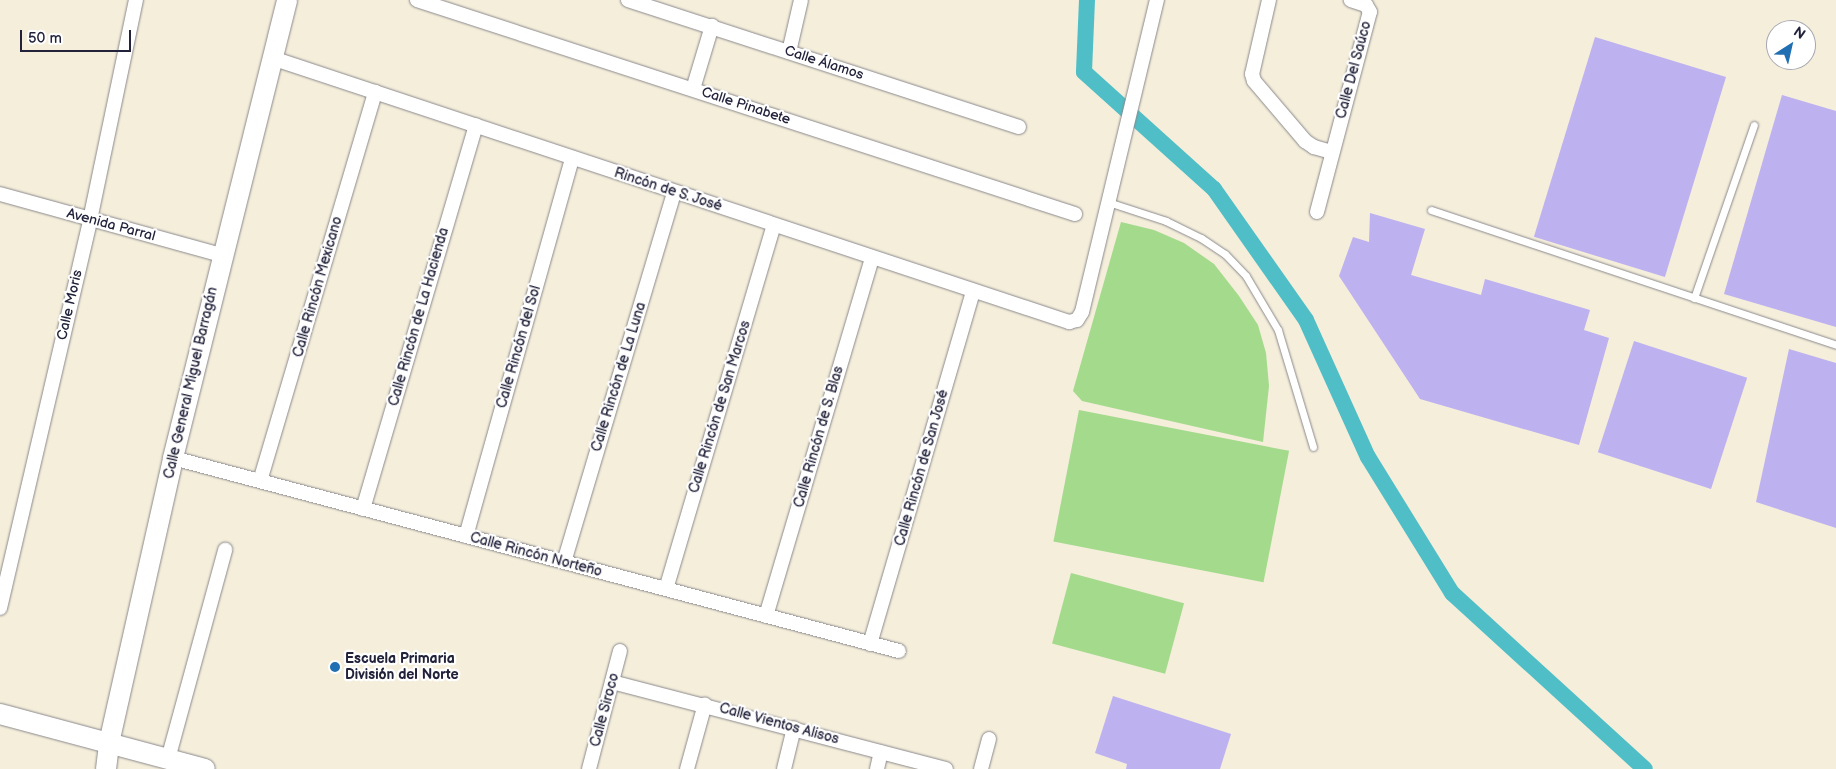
<!DOCTYPE html>
<html>
<head>
<meta charset="utf-8">
<style>
  body { margin:0 }
  #map { position:relative; width:1836px; height:769px; overflow:hidden; background:#f4eedb; font-family:"Balsamiq Sans",sans-serif }
  div>[style] { position:absolute }
  [style*='--x'] { left:calc(var(--x)*1px); top:calc(var(--y)*1px); width:calc(var(--w)*1px); rotate:calc(var(--a)*1deg) }
  .green>* { inset:0; background:#a3da8c; transform-origin:0 0 }
  .canal>* { height:16px; margin:-8px; padding:0 8px; transform-origin:8px; border-radius:8px; background:#50bec6 }
  .building>* { inset:0; background:#bdb1f0; transform-origin:0 0 }
  .roads { filter:drop-shadow(0 0 1px #8b888b) drop-shadow(0 0 1px #8b888b) }
  .lane>* { height:7px; margin:-3.5px; padding:0 3.5px; transform-origin:3.5px; border-radius:3.5px; background:#fff }
  .street>* { height:14px; margin:-7px; padding:0 7px; transform-origin:7px; border-radius:7px; background:#fff }
  .secondary>* { height:20px; margin:-10px; padding:0 10px; transform-origin:10px; border-radius:10px; background:#fff }
  .dots>* { width:14px; height:14px; translate:-50% -50%; box-sizing:border-box; border:2px solid #fff; border-radius:50% }
  span { translate:-50% -50%; white-space:nowrap; text-align:center; line-height:1.15; -webkit-text-stroke:4.5px #fff; paint-order:stroke }
  .street-label { font-size:14px; color:#22223b }
  .poi-label { font-size:14px; color:#22223b; font-weight:700 }
  .left { translate:0 -50%; text-align:left }
  .north { position:absolute; left:1766px; top:20px; width:50px; height:50px; box-sizing:border-box; background:#fff; border:1px solid #a7a7b1; border-radius:50%; rotate:35deg; font-size:14px; font-weight:700; line-height:20px; text-align:center; color:#22223b }
  .north::after { content:''; display:block; margin:auto; width:18px; height:22px; background:#1f6fb2; clip-path:polygon(50% 0,100% 100%,50% 72%,0 100%) }
  .scale { position:absolute; left:20px; top:30px; width:111px; height:22px; box-sizing:border-box; border:2px solid #22223b; border-top:0; padding-left:6px; font-size:15px; line-height:18px; white-space:nowrap; color:#22223b; -webkit-text-stroke:4px #fff; paint-order:stroke }
</style>
</head>
<body>
<div id="map">
  <div class="green">
    <div style="clip-path:polygon(1121px 222px,1154px 230px,1184px 243px,1214px 264px,1239px 296px,1258px 325px,1266px 353px,1269px 386px,1263px 442px,1082px 401px,1073px 391px)"></div>
    <div style="left:1079px;top:410px;width:214px;height:134px;rotate:11deg"></div>
    <div style="left:1071px;top:573px;width:117px;height:73px;rotate:15deg"></div>
  </div>
  <div class="canal">
    <div style="--x:1087;--y:0;--w:72;--a:92.4"></div>
    <div style="--x:1084;--y:72;--w:175;--a:42"></div>
    <div style="--x:1214;--y:189;--w:160;--a:54.9"></div>
    <div style="--x:1306;--y:320;--w:150;--a:65.7"></div>
    <div style="--x:1368;--y:457;--w:160;--a:58.3"></div>
    <div style="--x:1452;--y:593;--w:261;--a:42.4"></div>
  </div>
  <div class="building">
    <div style="left:1595px;top:37px;width:137px;height:209px;rotate:17deg"></div>
    <div style="clip-path:polygon(1782px 95px,1836px 111px,1836px 327px,1724px 294px)"></div>
    <div style="clip-path:polygon(1370px 213px,1425px 229px,1411px 275px,1481px 295px,1485px 279px,1590px 310px,1584px 330px,1609px 338px,1579px 445px,1420px 399px,1339px 276px,1353px 237px,1369px 242px)"></div>
    <div style="left:1634px;top:341px;width:119px;height:117px;rotate:18deg"></div>
    <div style="clip-path:polygon(1789px 349px,1836px 363px,1836px 528px,1756px 502px)"></div>
    <div style="clip-path:polygon(1113px 696px,1231px 734px,1220px 769px,1126px 769px,1127px 764px,1095px 753px)"></div>
  </div>
  <div class="roads">
    <div class="lane">
      <div style="--x:1108;--y:202;--w:61;--a:18.1"></div>
      <div style="--x:1166;--y:221;--w:39;--a:26"></div>
      <div style="--x:1201;--y:238;--w:29;--a:34"></div>
      <div style="--x:1225;--y:254;--w:30;--a:46"></div>
      <div style="--x:1246;--y:276;--w:63;--a:59.3"></div>
      <div style="--x:1278;--y:330;--w:122;--a:73.3"></div>
      <div style="--x:1431;--y:210;--w:427;--a:18.4"></div>
      <div style="--x:1694;--y:298;--w:183;--a:-70.9"></div>
    </div>
    <div class="street">
      <div style="--x:417;--y:0;--w:692;--a:18.02"></div>
      <div style="--x:628;--y:0;--w:411;--a:18"></div>
      <div style="--x:1269;--y:0;--w:76;--a:102.9"></div>
      <div style="--x:1252;--y:74;--w:7;--a:74"></div>
      <div style="--x:1254;--y:81;--w:79;--a:49.6"></div>
      <div style="--x:1305;--y:141;--w:11;--a:34"></div>
      <div style="--x:1314;--y:147;--w:19;--a:16"></div>
      <div style="--x:789;--y:52;--w:53;--a:-77"></div>
      <div style="--x:272;--y:58;--w:840;--a:18.33"></div>
      <div style="--x:1069;--y:322;--w:8;--a:-14"></div>
      <div style="--x:1077;--y:320;--w:9;--a:-58"></div>
      <div style="--x:1082;--y:312;--w:321;--a:-76.5"></div>
      <div style="--x:693;--y:89;--w:66;--a:-73.2"></div>
      <div style="--x:0;--y:194;--w:230;--a:15.4"></div>
      <div style="--x:1317;--y:212;--w:207;--a:-75.2"></div>
      <div style="--x:1370;--y:12;--w:8;--a:-120"></div>
      <div style="--x:1366;--y:5;--w:16;--a:-162"></div>
      <div style="--x:173;--y:458;--w:751;--a:14.89"></div>
      <div style="--x:260;--y:481;--w:406;--a:-73.5"></div>
      <div style="--x:363;--y:509;--w:400;--a:-73.6"></div>
      <div style="--x:466;--y:536;--w:393;--a:-74.3"></div>
      <div style="--x:564;--y:562;--w:386;--a:-73.4"></div>
      <div style="--x:666;--y:589;--w:380;--a:-73.5"></div>
      <div style="--x:0;--y:608;--w:398;--a:-76.9"></div>
      <div style="--x:90;--y:220;--w:225;--a:-78.2"></div>
      <div style="--x:766;--y:616;--w:374;--a:-73.5"></div>
      <div style="--x:870;--y:644;--w:368;--a:-73.7"></div>
      <div style="--x:612;--y:682;--w:345;--a:14.6"></div>
      <div style="--x:168;--y:759;--w:217;--a:-74.7"></div>
      <div style="--x:589;--y:769;--w:122;--a:-75.3"></div>
      <div style="--x:687;--y:769;--w:67;--a:-74.5"></div>
      <div style="--x:784;--y:769;--w:42;--a:-76.3"></div>
      <div style="--x:877;--y:769;--w:17;--a:-77"></div>
      <div style="--x:981;--y:769;--w:31;--a:-75"></div>
    </div>
    <div class="secondary">
      <div style="--x:0;--y:714;--w:212;--a:15"></div>
      <div style="--x:106;--y:769;--w:26;--a:-83"></div>
      <div style="--x:109;--y:743;--w:292;--a:-77.3"></div>
      <div style="--x:173;--y:458;--w:472;--a:-76"></div>
    </div>
  </div>
  <div class="dots">
    <div style="left:335px;top:667px;background:#1f6fb2"></div>
  </div>
  <div class="street-label">
    <span style="left:824px;top:63px;rotate:18deg">Calle Álamos</span>
    <span style="left:1354px;top:70px;rotate:-75deg">Calle Del Saúco</span>
    <span style="left:746px;top:106px;rotate:18deg">Calle Pinabete</span>
    <span style="left:668px;top:190px;rotate:18deg">Rincón de S. José</span>
    <span style="left:111px;top:225px;rotate:15deg">Avenida Parral</span>
    <span style="left:318px;top:287px;rotate:-74deg">Calle Rincón Mexicano</span>
    <span style="left:70px;top:305px;rotate:-77deg">Calle Moris</span>
    <span style="left:419px;top:317px;rotate:-74deg">Calle Rincón de La Hacienda</span>
    <span style="left:519px;top:347px;rotate:-74deg">Calle Rincón del Sol</span>
    <span style="left:619px;top:377px;rotate:-73deg">Calle Rincón de La Luna</span>
    <span style="left:191px;top:383px;rotate:-77deg">Calle General Miguel Barragán</span>
    <span style="left:720px;top:407px;rotate:-73deg">Calle Rincón de San Marcos</span>
    <span style="left:819px;top:437px;rotate:-74deg">Calle Rincón de S. Blas</span>
    <span style="left:922px;top:468px;rotate:-74deg">Calle Rincón de San José</span>
    <span style="left:536px;top:555px;rotate:15deg">Calle Rincón Norteño</span>
    <span style="left:605px;top:710px;rotate:-75deg">Calle Siroco</span>
    <span style="left:779px;top:724px;rotate:15deg">Calle Vientos Alisos</span>
  </div>
  <div class="poi-label">
    <span class="left" style="left:345px;top:667px">Escuela Primaria<br>División del Norte</span>
  </div>
  <div class="north">N</div>
  <div class="scale">50 m</div>
</div>
</body>
</html>
